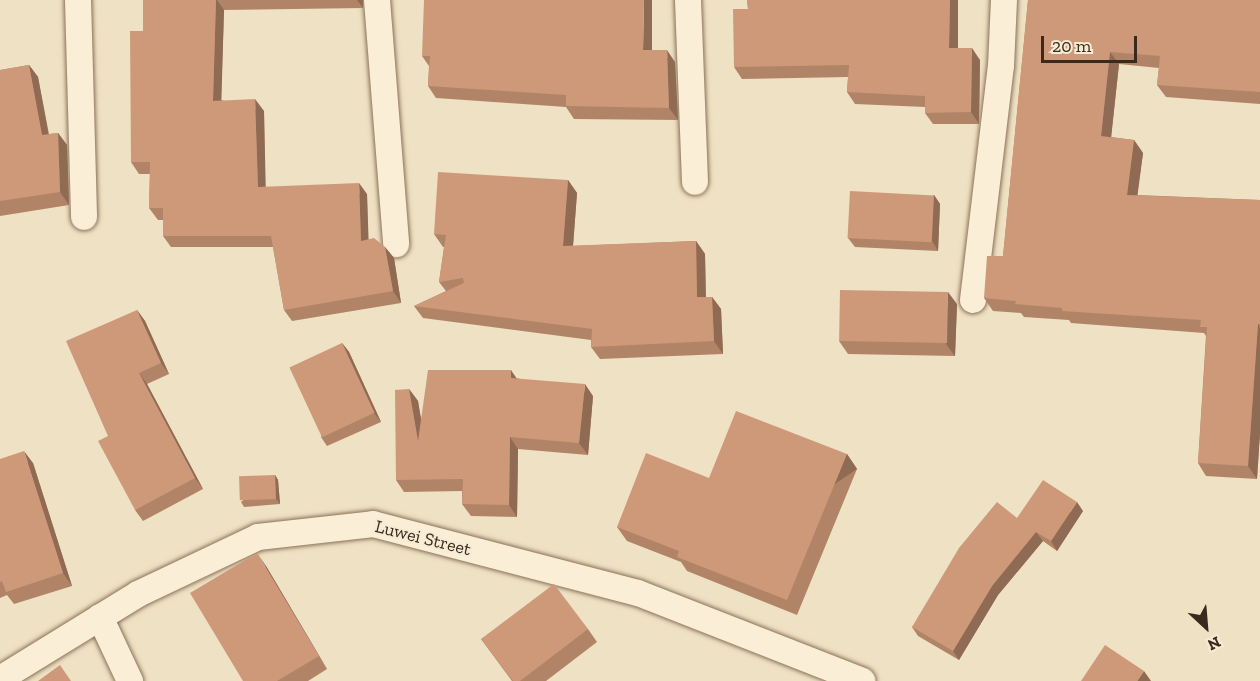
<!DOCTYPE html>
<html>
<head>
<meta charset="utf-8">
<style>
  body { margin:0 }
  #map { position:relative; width:1260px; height:681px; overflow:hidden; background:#efe1c3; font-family:"Zilla Slab",serif }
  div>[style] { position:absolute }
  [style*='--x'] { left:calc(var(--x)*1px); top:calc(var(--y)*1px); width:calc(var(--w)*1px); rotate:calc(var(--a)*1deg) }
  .roads { filter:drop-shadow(0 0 2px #8a7259) drop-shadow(0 0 2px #8a7259) }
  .minor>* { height:26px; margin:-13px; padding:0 13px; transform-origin:13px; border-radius:13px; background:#faeed7 }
  .wall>* { inset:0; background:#b18467 }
  .shaded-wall>* { inset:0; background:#906b54; transform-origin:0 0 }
  .building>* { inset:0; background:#ce9978; transform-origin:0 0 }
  span { translate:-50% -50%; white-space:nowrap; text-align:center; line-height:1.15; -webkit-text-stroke:4.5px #f6ebd3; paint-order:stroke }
  .street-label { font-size:18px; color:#3a2a1e }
  .north { position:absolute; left:1176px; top:597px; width:60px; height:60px; -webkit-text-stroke:4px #f6ebd3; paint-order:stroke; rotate:154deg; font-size:16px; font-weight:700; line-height:24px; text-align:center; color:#3a2a1e }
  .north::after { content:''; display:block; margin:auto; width:21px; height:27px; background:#3a2a1e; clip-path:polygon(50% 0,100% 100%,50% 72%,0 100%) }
  .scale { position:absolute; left:1041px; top:36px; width:96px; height:27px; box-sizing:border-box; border:3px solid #3a2a1e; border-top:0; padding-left:8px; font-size:18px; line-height:21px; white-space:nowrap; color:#3a2a1e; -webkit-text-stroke:4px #f6ebd3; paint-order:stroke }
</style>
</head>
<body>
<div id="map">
  <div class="roads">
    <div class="minor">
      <div style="--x:78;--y:0;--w:217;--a:88.4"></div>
      <div style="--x:377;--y:0;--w:245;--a:85.5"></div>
      <div style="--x:688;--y:0;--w:182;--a:87.8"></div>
      <div style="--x:973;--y:300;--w:236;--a:-83.2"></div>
      <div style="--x:1001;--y:66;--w:66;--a:-87.4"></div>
      <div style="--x:100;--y:617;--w:71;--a:64.9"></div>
      <div style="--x:0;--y:679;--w:162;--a:-31.6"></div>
      <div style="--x:138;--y:594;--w:133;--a:-25.4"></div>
      <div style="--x:258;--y:537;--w:116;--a:-6.4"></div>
      <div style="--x:373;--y:524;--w:274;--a:14.6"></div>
      <div style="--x:638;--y:593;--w:241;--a:21.4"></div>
    </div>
  </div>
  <div class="wall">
    <div style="clip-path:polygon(143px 0,363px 0,363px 8px,224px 10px,221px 100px,264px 111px,265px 187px,367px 194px,368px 239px,385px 247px,394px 258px,401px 303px,292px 321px,284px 310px,273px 247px,171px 247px,163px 236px,163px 220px,158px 220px,149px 208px,150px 174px,139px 174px,131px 162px,143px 31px)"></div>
    <div style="clip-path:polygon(747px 0,958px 0,958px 48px,980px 60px,979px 124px,933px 124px,925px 113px,925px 107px,855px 104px,847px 92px,848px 77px,742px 79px,734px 67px,748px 9px)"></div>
    <div style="clip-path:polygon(1028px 0,1260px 0,1260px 104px,1166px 97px,1157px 85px,1159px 68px,1119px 64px,1111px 137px,1134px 140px,1143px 153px,1137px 195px,1260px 200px,1260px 433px,1257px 479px,1206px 476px,1198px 463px,1206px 336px,1204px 333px,1071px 323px,1069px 320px,1024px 317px,1021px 313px,993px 311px,984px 298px,1003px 256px)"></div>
    <div style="clip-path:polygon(652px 50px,675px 62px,678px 120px,574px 119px,566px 107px,436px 98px,428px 86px,429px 66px,422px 56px)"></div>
    <div style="clip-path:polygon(29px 65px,38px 77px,49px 134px,58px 133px,67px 145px,69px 205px,0 216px,0 70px)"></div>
    <div style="clip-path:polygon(568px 180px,577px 193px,573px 246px,696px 241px,705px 254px,706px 297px,712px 297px,721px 309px,723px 354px,600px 359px,591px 347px,591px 340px,423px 318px,414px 306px,446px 291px,439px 282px,444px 247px,443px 247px,434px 234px)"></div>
    <div style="clip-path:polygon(934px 195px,940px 204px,938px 251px,855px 247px,848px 238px)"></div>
    <div style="clip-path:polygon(957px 304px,955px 356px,848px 354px,839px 341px)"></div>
    <div style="clip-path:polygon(137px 310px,145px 321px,169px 374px,147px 384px,203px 489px,143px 521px,135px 510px)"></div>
    <div style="clip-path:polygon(342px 343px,349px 352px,381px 422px,327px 446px,321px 437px)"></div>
    <div style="clip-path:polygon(516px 378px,593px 396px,588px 455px,518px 449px,517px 517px,471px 516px,462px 504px,462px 491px,404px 492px,396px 480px,409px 389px,418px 401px,421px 421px)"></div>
    <div style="clip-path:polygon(847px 454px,857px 469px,797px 615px,687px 571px,681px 562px,627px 541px,617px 527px,709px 478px)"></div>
    <div style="clip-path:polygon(0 459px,33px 463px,72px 586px,14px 604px,7px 595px,0 598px)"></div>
    <div style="clip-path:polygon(275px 475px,278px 480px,280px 504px,244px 507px,241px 502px)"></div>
    <div style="clip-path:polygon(1083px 511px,1057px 551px,1043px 541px,998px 595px,959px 660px,918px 636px,912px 627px,1017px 518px)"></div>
    <div style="clip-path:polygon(266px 566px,327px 669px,308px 681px,243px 681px)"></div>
    <div style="clip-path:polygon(588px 629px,597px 642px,546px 681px,512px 681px,481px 639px)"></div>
  </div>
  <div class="shaded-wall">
    <div style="clip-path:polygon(216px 0,217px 0,224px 10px,221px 112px,213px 101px)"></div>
    <div style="clip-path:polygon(357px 0,363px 0,363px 8px)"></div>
    <div style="clip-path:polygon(644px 0,652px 0,652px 62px,643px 50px)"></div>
    <div style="clip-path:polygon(950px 0,958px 0,958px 60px,949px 48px)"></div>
    <div style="clip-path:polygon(972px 48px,980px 60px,979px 124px,971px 112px)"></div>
    <div style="clip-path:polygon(667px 50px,675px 62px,678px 120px,669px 108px)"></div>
    <div style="clip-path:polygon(1110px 52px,1119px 64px,1110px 148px,1101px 136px)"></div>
    <div style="clip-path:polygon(29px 65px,38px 77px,51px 148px,42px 135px)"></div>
    <div style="clip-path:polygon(255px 99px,264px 111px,266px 199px,258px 187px)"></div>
    <div style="clip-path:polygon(58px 133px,67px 145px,69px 205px,60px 192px)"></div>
    <div style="clip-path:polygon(1134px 140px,1143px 153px,1136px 207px,1127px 195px)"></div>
    <div style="clip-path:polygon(568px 180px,577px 193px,572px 259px,563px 246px)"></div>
    <div style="clip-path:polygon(359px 183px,367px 194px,369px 252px,361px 241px)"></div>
    <div style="clip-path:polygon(934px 195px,940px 204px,938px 251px,932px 241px)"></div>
    <div style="clip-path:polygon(696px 241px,705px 254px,706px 310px,697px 297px)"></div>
    <div style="clip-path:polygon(385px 247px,394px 258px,401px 303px,393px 291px)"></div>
    <div style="clip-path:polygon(948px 292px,957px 304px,955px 356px,946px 344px)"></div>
    <div style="clip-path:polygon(712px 297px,721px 309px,723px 354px,714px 341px)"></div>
    <div style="clip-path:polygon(137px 310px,145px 321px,169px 374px,161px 363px)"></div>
    <div style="clip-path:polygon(1258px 324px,1260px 327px,1260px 433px,1257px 479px,1248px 466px)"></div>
    <div style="clip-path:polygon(342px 343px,349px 352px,381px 422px,374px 413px)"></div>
    <div style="clip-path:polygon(511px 370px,519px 382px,511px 378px)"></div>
    <div style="clip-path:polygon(139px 373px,147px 384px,203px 489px,195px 478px)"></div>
    <div style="clip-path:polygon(585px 384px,593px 396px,588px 455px,579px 443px)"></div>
    <div style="clip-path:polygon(409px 389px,418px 401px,427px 453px,418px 441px)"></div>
    <div style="clip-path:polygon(510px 437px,518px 449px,517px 517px,509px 505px)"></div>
    <div style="clip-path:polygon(24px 451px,33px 463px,72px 586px,63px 573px)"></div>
    <div style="left:847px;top:454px;width:18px;height:158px;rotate:56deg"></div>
    <div style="clip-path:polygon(275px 475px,278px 480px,280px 504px,276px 499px)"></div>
    <div style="clip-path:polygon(1077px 502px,1083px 511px,1057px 551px,1051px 541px)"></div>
    <div style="clip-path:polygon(1036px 532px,1043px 541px,998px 595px,959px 660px,953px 651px,992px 586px)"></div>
    <div style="clip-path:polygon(257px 553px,266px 566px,327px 669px,319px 656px)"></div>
    <div style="clip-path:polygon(1144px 671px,1151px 681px,1137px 681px)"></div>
  </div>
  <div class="building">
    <div style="clip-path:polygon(143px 0,216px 0,213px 101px,255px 99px,258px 187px,359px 183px,361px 241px,374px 238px,385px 247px,393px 291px,284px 310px,271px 236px,163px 236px,163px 208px,149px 208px,150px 162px,131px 162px,130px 31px,143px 31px)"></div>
    <div style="clip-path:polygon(424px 0,644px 0,643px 50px,667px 50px,669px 108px,566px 106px,566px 95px,428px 86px,430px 56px,422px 56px)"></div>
    <div style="clip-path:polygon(747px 0,950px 0,949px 48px,972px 48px,971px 112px,925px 113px,925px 96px,847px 92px,849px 65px,734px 67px,733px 9px,748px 9px)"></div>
    <div style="clip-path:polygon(1028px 0,1260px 0,1260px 92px,1157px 85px,1160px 56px,1110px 52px,1101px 136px,1134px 140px,1127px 195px,1260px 200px,1260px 324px,1258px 324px,1248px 466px,1198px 463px,1207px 327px,1200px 327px,1201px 320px,1062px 311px,1062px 308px,1015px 304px,1016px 301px,984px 298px,987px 256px,1003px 256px)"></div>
    <div style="clip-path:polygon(29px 65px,42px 135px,58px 133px,60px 192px,0 201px,0 70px)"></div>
    <div style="clip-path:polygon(438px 172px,568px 180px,563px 246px,696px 241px,697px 297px,712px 297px,714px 341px,591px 347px,592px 329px,414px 306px,464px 283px,463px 278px,439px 282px,446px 235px,434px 234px)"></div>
    <div style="left:850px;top:191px;width:84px;height:47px;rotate:3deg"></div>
    <div style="left:840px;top:290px;width:108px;height:51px;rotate:1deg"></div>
    <div style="clip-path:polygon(137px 310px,161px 363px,139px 373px,195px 478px,135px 510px,98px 441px,108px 436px,66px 341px)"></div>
    <div style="left:342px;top:343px;width:77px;height:58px;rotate:65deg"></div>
    <div style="clip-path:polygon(428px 370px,511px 370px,511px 378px,585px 384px,579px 443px,510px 437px,509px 505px,462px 504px,463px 479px,396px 480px,395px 390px,409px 389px,418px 441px)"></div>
    <div style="clip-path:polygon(736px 411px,847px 454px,787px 600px,677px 557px,679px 551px,617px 527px,646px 453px,709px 478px)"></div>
    <div style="clip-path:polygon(24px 451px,63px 573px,6px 592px,2px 581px,0 582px,0 459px)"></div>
    <div style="left:275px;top:475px;width:24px;height:36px;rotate:88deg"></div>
    <div style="clip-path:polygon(1043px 480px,1077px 502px,1051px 541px,1036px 532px,992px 586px,953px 651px,912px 627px,959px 548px,997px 502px,1017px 518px)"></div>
    <div style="clip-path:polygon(257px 553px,319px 656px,277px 681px,243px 681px,190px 593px)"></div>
    <div style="clip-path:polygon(554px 584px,588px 629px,520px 681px,513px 681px,481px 639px)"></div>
    <div style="clip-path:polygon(1105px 645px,1144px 671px,1137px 681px,1081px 681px)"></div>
    <div style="clip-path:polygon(60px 665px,71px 681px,38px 681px)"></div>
  </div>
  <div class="street-label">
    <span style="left:423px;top:538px;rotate:14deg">Luwei Street</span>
  </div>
  <div class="north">N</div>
  <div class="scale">20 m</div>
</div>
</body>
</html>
